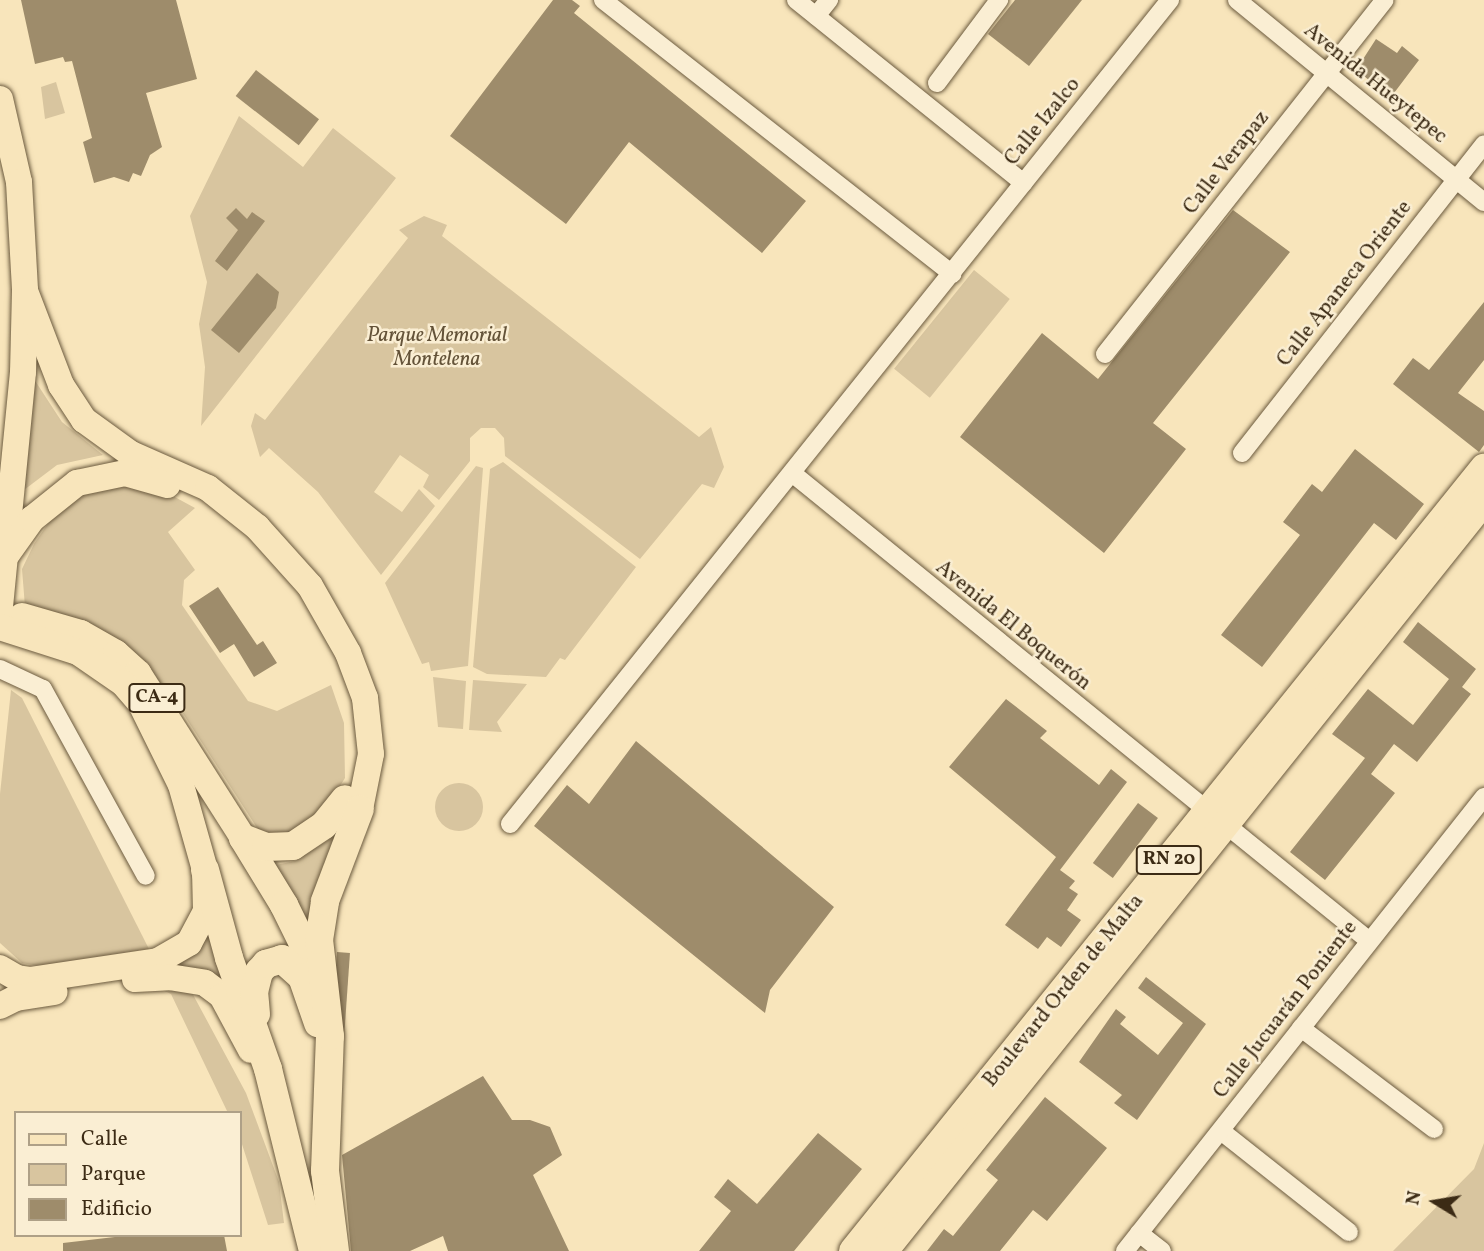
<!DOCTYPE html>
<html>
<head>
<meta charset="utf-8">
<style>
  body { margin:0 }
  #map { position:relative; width:1484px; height:1251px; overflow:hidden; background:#f8e5bb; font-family:Vollkorn,serif }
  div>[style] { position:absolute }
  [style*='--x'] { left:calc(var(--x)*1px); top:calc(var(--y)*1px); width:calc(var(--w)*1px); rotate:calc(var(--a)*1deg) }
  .green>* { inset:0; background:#d8c59f; transform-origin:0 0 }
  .round { border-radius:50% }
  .building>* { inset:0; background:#9e8c6b; transform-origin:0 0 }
  .roads { filter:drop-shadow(0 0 2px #6b5a3e) drop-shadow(0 0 2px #6b5a3e) }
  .minor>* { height:18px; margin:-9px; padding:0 9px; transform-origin:9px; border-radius:9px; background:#faeed3 }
  .primary>* { height:26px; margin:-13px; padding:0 13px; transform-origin:13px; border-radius:13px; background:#f8e5bb }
  .trunk>* { height:28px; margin:-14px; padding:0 14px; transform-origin:14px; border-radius:14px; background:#f8e5bb }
  span { translate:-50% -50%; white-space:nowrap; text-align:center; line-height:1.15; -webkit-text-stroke:5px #faeed3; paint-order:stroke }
  .shield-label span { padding:2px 5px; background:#faeed3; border:2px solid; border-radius:5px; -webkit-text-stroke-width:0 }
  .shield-label { font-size:19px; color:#3c2b15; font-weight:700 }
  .street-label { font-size:21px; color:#3c2b15 }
  .park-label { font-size:21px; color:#635238; font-style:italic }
  .legend { position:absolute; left:14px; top:1111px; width:228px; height:126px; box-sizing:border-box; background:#faeed3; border:2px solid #aea087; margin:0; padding:9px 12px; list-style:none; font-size:21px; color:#3c2b15 }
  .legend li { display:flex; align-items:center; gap:14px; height:35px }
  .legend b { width:35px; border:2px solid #aea087 }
  .north { position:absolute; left:1400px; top:1167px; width:70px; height:70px; -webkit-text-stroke:5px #faeed3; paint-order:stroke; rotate:281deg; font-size:19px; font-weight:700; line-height:28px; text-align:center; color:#3c2b15 }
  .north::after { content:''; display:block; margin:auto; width:24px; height:32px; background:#3c2b15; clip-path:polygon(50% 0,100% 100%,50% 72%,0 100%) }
</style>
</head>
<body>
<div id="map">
  <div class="green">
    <div style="clip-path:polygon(56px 82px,65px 113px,45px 119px,41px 87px)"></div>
    <div style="clip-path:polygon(239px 116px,303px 167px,333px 128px,396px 178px,201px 426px,205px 367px,199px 324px,207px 282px,190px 216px)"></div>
    <div style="clip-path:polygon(424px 216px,447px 225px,442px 236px,699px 437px,711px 427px,724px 467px,714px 488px,702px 484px,640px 559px,505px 456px,504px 438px,495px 428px,481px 428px,470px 438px,470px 461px,439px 500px,423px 487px,429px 475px,400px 455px,374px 492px,402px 512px,419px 489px,435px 506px,381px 575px,318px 492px,269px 448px,260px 457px,251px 426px,255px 413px,265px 420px,408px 238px,399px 230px)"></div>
    <div style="left:974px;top:270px;width:46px;height:127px;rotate:39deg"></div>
    <div style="clip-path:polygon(30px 373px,62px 422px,103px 455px,57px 465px,20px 493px)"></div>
    <div style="clip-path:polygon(503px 462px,636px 567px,565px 660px,560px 658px,546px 677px,487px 674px,473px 667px,490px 469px)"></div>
    <div style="clip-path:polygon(476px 466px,483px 468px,468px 666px,431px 671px,429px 662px,422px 664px,385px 583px)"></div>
    <div style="clip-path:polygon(104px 483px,160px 489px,195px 508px,168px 532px,195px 570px,184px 580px,182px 605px,248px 701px,277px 711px,331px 685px,344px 723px,345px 778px,325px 810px,286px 837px,259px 831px,173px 698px,141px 663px,25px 607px,22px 569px,34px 544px,60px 506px)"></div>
    <div style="clip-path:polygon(433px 677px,466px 681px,463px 729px,438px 727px)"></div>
    <div style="clip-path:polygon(473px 680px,527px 684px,497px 722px,502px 732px,469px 730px)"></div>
    <div style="clip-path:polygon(11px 690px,22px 698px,149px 949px,39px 966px,22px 963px,0 943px,0 794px)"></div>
    <div class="round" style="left:435px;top:783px;width:48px;height:48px"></div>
    <div style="clip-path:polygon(339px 833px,307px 929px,271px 866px,295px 861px)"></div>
    <div style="clip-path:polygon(212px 931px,227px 984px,166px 969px,193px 955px)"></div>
    <div style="clip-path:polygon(145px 982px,190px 989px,246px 1093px,279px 1182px,284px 1223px,268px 1225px,240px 1138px,240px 1113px,228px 1113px,171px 994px)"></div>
    <div style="clip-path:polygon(1484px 1143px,1484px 1251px,1393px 1251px,1474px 1169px)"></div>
  </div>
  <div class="building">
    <div style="clip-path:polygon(21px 0,176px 0,197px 79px,146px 93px,162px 147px,150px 155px,141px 176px,133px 173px,129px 182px,114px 177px,94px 183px,83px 142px,92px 138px,72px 61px,65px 62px,63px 57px,35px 64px)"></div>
    <div style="clip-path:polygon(553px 0,572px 0,580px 6px,574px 13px,806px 201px,762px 253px,629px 142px,566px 224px,450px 136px)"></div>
    <div style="clip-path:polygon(1015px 0,1082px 0,1029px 66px,988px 34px)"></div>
    <div style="clip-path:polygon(1376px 39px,1397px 53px,1402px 46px,1419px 60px,1391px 97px,1356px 70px)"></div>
    <div style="left:256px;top:70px;width:80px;height:33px;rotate:38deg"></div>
    <div style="clip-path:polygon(236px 208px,247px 219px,252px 212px,265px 221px,227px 271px,215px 261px,238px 230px,226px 218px)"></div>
    <div style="clip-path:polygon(1233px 210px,1290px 252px,1153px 423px,1186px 449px,1104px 553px,960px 437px,1042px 333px,1098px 379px)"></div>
    <div style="clip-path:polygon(257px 273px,279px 292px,276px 308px,239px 353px,211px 330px)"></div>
    <div style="clip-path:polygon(1484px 302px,1484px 360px,1458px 393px,1484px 411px,1484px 445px,1479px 452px,1393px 384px,1413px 358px,1429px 370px)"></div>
    <div style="clip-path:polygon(1355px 449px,1424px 504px,1396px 540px,1374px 523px,1262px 667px,1221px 635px,1300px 535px,1283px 522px,1312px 484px,1322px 492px)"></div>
    <div style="clip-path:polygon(218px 587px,257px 645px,263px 641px,277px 663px,254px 677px,234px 644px,220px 653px,189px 606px)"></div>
    <div style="clip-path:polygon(1418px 622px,1476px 669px,1462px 687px,1471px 694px,1417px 762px,1394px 744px,1371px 774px,1395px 793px,1325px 880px,1290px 852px,1365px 758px,1332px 734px,1368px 689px,1413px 725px,1449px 679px,1403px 642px)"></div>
    <div style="clip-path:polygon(1006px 699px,1047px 731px,1040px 738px,1099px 785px,1111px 769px,1127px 782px,1060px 870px,1075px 881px,1069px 888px,1078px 894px,1067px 910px,1081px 920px,1061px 947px,1047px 937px,1038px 949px,1005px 925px,1056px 857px,949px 767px)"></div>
    <div style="clip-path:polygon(636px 741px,834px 907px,770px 990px,765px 1013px,534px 826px,567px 785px,589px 804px)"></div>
    <div style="left:1138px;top:803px;width:25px;height:75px;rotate:37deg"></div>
    <div style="left:337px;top:952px;width:13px;height:107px;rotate:4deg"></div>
    <div style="clip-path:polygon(1146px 977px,1206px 1024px,1137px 1120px,1114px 1103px,1122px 1095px,1079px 1062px,1116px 1009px,1126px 1017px,1120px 1024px,1158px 1055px,1183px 1023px,1138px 988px)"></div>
    <div style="clip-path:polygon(483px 1076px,512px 1120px,530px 1120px,550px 1127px,562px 1155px,533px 1175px,569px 1251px,448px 1251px,443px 1236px,410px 1251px,351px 1251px,342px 1155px)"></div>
    <div style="clip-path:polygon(1045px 1097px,1107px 1148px,1047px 1221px,1033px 1210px,1000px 1251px,927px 1251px,944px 1229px,953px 1236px,998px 1180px,986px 1170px)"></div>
    <div style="clip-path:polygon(818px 1133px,862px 1169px,794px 1251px,699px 1251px,731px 1211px,714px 1197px,728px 1179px,757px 1204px)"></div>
    <div style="clip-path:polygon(132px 1235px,224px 1235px,227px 1251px,63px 1251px,63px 1243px)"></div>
  </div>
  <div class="roads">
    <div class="minor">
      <div style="--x:603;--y:0;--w:444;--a:38.1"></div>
      <div style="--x:796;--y:0;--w:292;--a:38.8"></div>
      <div style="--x:1237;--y:0;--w:319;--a:39.3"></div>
      <div style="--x:816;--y:16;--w:21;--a:-51"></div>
      <div style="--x:937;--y:83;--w:104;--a:-53.2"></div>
      <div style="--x:1105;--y:354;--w:451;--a:-51.7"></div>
      <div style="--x:1242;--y:453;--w:392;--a:-51.9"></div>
      <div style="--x:792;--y:473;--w:536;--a:39.09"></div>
      <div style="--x:0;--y:669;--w:47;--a:24.9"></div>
      <div style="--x:43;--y:689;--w:213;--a:61.2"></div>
      <div style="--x:510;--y:824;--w:1056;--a:-51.31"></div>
      <div style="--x:1225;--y:824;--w:184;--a:39"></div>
      <div style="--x:1301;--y:1028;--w:167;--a:37.2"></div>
      <div style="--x:1221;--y:1131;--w:163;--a:38.3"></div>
      <div style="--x:1139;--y:1233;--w:29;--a:38"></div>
      <div style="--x:1125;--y:1251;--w:579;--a:-51.66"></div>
    </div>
    <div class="primary">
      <div style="--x:0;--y:99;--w:85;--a:77.1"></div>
      <div style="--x:19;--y:182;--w:109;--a:86.8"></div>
      <div style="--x:25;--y:291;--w:81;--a:91.4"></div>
      <div style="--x:23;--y:372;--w:237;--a:95.6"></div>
      <div style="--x:25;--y:291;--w:101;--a:69"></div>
      <div style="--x:61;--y:385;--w:42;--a:56.7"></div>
      <div style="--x:84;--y:420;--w:58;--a:35.9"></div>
      <div style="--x:131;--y:454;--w:84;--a:23.8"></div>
      <div style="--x:208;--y:488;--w:63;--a:38.5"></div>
      <div style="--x:257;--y:527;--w:79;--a:48.1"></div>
      <div style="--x:310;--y:586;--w:77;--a:60.4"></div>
      <div style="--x:348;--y:653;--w:48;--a:69.3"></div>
      <div style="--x:365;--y:698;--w:56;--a:83.9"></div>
      <div style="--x:371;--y:754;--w:56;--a:101.3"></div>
      <div style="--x:5;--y:557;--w:47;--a:-54.6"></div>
      <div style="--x:32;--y:519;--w:58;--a:-38.7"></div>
      <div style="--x:77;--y:483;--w:49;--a:-11.8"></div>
      <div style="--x:125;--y:473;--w:44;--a:15.9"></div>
      <div style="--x:22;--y:616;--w:61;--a:16.1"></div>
      <div style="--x:81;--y:633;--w:40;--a:29.7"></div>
      <div style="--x:116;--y:653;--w:30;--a:42"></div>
      <div style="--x:138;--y:673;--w:196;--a:57.5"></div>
      <div style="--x:0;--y:627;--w:82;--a:17.8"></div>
      <div style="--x:78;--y:652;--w:55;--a:34.6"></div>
      <div style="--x:123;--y:683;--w:28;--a:49"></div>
      <div style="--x:141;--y:704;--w:90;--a:63.7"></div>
      <div style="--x:181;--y:785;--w:88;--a:74.2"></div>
      <div style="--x:205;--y:870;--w:41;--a:88.6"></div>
      <div style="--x:206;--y:911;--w:36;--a:118"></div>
      <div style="--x:189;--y:943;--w:36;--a:150"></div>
      <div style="--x:158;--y:961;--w:128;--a:171.5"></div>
      <div style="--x:31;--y:980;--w:14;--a:-172"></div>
      <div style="--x:17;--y:978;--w:20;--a:-150"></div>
      <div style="--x:135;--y:979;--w:34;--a:-3"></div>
      <div style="--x:169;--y:977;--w:36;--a:9"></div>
      <div style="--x:205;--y:983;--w:21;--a:37"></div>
      <div style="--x:222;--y:996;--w:61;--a:61.8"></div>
      <div style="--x:0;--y:1006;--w:18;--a:-27"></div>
      <div style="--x:16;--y:998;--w:39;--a:-9"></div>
    </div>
    <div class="trunk">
      <div style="--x:243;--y:838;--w:79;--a:58.5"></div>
      <div style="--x:284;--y:905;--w:70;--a:63.8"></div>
      <div style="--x:243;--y:838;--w:25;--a:21"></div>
      <div style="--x:266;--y:847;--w:27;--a:-2"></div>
      <div style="--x:293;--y:846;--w:37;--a:-34"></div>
      <div style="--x:324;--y:825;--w:33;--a:-51"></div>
      <div style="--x:205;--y:870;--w:91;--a:74.7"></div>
      <div style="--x:229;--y:958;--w:118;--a:70.6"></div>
      <div style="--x:268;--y:1069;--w:187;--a:76.1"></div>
      <div style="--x:256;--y:1014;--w:22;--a:-95"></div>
      <div style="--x:254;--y:992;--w:21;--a:-76"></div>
      <div style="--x:259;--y:972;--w:11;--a:-49"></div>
      <div style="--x:266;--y:964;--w:17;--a:-17"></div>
      <div style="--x:282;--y:959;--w:27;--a:42"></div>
      <div style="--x:302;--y:977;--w:49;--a:70.8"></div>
      <div style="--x:335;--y:1251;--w:81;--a:-97.1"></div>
      <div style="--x:325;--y:1171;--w:135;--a:-87.9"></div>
      <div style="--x:330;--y:1036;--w:97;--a:-96.5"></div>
      <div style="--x:319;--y:940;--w:39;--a:-81"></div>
      <div style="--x:325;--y:901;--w:98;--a:-69.2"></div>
      <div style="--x:853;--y:1251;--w:1006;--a:-51.14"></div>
      <div style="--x:884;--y:1251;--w:960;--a:-51.34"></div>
    </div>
  </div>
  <div class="shield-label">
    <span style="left:157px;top:698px">CA-4</span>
    <span style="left:1169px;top:860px">RN 20</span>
  </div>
  <div class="street-label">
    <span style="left:1375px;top:84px;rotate:39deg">Avenida Hueytepec</span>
    <span style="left:1043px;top:122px;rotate:-51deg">Calle Izalco</span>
    <span style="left:1227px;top:163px;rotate:-52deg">Calle Verapaz</span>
    <span style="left:1345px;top:284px;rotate:-52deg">Calle Apaneca Oriente</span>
    <span style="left:1013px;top:626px;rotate:39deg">Avenida El Boquerón</span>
    <span style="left:1064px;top:991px;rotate:-51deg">Boulevard Orden de Malta</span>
    <span style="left:1286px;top:1010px;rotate:-52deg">Calle Jucuarán Poniente</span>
  </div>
  <div class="park-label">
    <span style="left:437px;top:348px">Parque Memorial<br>Montelena</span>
  </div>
  <ul class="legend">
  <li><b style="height:9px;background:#f8e5bb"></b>Calle</li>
  <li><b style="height:19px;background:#d8c59f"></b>Parque</li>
  <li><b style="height:19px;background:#9e8c6b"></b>Edificio</li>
  </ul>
  <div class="north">N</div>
</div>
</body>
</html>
